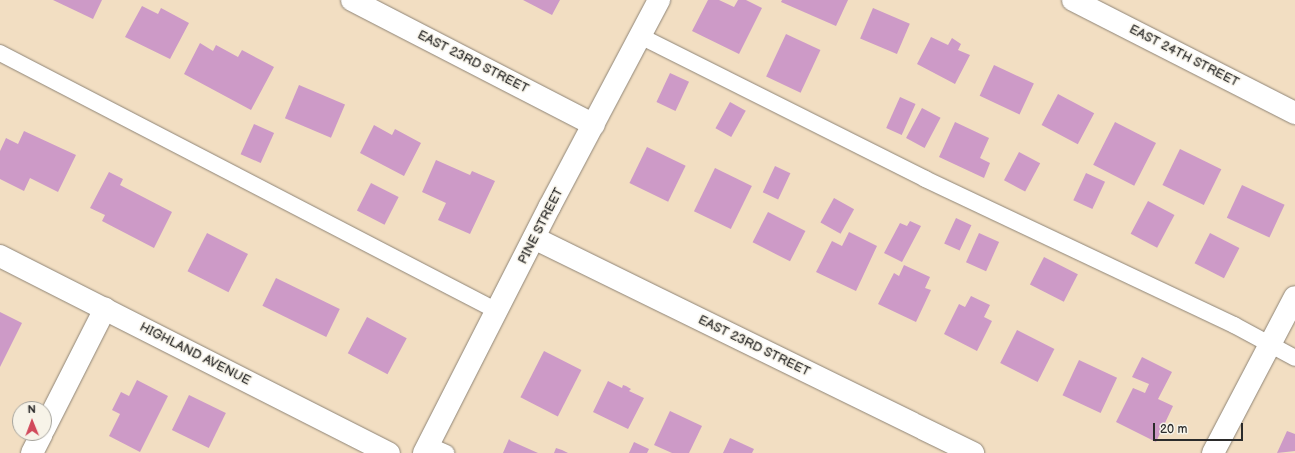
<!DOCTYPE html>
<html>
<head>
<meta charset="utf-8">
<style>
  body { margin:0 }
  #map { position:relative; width:1295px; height:453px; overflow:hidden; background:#f2dec2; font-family:"Balsamiq Sans",sans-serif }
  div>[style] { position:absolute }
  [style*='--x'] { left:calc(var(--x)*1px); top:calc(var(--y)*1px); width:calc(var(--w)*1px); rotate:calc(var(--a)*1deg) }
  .building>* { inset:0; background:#cd9ac7; transform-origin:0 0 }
  .roads { filter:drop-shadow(0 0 1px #8e8476) drop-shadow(0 0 1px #8e8476) }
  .service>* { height:16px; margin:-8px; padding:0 8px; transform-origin:8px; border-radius:8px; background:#fff }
  .minor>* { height:22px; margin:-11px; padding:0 11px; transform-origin:11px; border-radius:11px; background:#fff }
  span { translate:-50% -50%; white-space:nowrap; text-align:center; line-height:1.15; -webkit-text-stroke:3px #f7f3e8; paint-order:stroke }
  .street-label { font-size:13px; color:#2b2b2b }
  .north { position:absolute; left:12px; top:401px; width:40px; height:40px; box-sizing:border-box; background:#f7f3e8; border:1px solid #a5a39c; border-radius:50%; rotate:359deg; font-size:11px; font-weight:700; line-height:16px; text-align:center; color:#2b2b2b }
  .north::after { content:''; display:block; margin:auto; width:14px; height:18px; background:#d1495b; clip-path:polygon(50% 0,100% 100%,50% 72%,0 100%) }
  .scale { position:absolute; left:1153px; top:423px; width:90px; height:18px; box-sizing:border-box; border:2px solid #2b2b2b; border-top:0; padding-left:5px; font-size:12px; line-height:14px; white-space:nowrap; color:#2b2b2b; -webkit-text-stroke:3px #f7f3e8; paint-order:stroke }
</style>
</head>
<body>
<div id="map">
  <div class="building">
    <div style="clip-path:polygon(53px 0,102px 0,93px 19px)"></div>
    <div style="clip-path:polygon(523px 0,560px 0,552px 15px)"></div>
    <div style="clip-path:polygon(708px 0,719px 0,734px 7px,738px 0,746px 0,762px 8px,739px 54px,692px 31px)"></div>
    <div style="clip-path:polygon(782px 0,848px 0,836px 26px,781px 2px)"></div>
    <div style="clip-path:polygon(142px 6px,158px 14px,161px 8px,189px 23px,170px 59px,125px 37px)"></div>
    <div style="left:873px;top:8px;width:40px;height:33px;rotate:23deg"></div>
    <div style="left:786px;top:34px;width:38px;height:47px;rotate:25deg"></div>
    <div style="clip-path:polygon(931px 37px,948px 45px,952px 38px,961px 44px,958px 50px,970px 55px,955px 84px,917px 64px)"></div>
    <div style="clip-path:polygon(200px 43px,213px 51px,216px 45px,238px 57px,242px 50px,274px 67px,251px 110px,184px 74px)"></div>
    <div style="left:994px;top:65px;width:44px;height:34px;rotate:25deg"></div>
    <div style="left:670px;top:73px;width:21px;height:32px;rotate:25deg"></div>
    <div style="left:299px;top:85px;width:50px;height:36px;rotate:23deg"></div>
    <div style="left:1058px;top:94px;width:41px;height:35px;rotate:28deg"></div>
    <div style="left:900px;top:97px;width:17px;height:34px;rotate:24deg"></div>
    <div style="left:730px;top:102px;width:18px;height:30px;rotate:29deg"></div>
    <div style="left:922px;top:108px;width:21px;height:34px;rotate:28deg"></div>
    <div style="clip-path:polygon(955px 122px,989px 138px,980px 158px,990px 163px,984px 178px,939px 157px)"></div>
    <div style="left:1115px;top:122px;width:46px;height:48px;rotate:27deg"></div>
    <div style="left:254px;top:124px;width:22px;height:33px;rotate:24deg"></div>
    <div style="clip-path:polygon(374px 125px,392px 135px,395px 129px,421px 143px,404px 176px,360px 153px)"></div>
    <div style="clip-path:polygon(24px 131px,76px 155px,58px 192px,30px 178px,24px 191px,0 179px,0 151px,6px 138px,18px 144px)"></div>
    <div style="left:647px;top:147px;width:43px;height:40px;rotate:26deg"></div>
    <div style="left:1180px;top:149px;width:46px;height:40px;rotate:26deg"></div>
    <div style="left:1019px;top:152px;width:24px;height:32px;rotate:28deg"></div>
    <div style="clip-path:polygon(436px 160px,470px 175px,472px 171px,495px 181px,470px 234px,438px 220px,446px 203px,422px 192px)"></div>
    <div style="left:775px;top:166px;width:17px;height:29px;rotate:25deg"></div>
    <div style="left:715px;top:168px;width:41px;height:48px;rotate:26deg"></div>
    <div style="clip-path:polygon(109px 172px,123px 179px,120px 185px,172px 212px,154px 248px,102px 221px,105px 215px,90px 208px)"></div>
    <div style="left:1086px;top:173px;width:21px;height:30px;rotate:25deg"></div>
    <div style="left:371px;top:183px;width:31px;height:31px;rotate:27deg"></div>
    <div style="left:1242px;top:185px;width:47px;height:36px;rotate:25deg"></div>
    <div style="left:834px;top:198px;width:23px;height:28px;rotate:29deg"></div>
    <div style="left:1148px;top:201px;width:30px;height:37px;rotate:28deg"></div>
    <div style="left:768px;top:212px;width:42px;height:34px;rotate:27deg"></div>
    <div style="left:956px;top:218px;width:17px;height:28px;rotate:25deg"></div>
    <div style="clip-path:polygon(910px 221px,921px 226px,902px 262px,884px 253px,900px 223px,907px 226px)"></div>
    <div style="clip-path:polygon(849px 232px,877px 246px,856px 291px,816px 272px,832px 241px,842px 246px)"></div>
    <div style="left:207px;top:233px;width:46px;height:43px;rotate:27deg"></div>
    <div style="left:979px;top:233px;width:22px;height:32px;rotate:24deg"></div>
    <div style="left:1210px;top:233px;width:33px;height:34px;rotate:27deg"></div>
    <div style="left:1044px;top:257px;width:38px;height:31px;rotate:27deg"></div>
    <div style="clip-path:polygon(904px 265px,930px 277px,925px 288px,931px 290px,916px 322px,878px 304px,894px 273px,899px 276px)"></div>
    <div style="left:276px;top:278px;width:71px;height:31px;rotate:26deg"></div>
    <div style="clip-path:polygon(971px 296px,990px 305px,984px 317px,992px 321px,977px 351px,944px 334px,959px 304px,965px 307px)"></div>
    <div style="clip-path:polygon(0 312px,22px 323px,0 367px)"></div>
    <div style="left:367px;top:317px;width:45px;height:41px;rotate:28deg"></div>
    <div style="left:1017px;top:330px;width:42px;height:37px;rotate:27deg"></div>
    <div style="left:544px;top:351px;width:42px;height:52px;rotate:27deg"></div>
    <div style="clip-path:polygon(1142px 357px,1172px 372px,1158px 399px,1173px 406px,1156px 442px,1116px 422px,1133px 388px,1145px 393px,1149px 384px,1132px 377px)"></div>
    <div style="left:1079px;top:360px;width:42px;height:39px;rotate:25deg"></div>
    <div style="clip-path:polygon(137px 380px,168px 396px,140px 452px,109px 436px,120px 414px,112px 410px,121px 392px,129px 396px)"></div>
    <div style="clip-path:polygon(608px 381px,622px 388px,623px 385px,626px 386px,631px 389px,629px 391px,644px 398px,628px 429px,593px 412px)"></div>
    <div style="left:189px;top:395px;width:41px;height:39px;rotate:26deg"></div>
    <div style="clip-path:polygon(670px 411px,702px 426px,689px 453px,672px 453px,654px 445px)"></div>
    <div style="clip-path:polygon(1287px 431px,1295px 434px,1295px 451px,1277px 453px)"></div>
    <div style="clip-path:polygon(730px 438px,754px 449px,752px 453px,723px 453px)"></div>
    <div style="clip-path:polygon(509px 439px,511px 441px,538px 453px,503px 453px)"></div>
    <div style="clip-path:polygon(634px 442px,649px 449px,647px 453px,629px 453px)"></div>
    <div style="clip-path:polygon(556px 448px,562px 450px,568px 453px,554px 453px)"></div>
  </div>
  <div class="roads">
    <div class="service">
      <div style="--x:640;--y:36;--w:319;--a:26.6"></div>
      <div style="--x:925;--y:179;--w:342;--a:25.3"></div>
      <div style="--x:1234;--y:325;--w:69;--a:28.4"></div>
      <div style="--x:0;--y:53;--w:560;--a:27.43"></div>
      <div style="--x:428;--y:445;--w:20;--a:24"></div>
    </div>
    <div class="minor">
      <div style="--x:352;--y:0;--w:272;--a:27.3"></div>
      <div style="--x:1073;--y:0;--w:249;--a:27"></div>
      <div style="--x:534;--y:238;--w:489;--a:26.1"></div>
      <div style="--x:0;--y:256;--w:436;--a:26.9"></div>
      <div style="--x:44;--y:429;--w:135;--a:-63.1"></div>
      <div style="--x:32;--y:453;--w:22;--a:-63"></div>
      <div style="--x:424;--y:453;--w:277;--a:-63"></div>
      <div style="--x:550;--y:206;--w:233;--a:-62.1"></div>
      <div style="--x:1213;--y:453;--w:176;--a:-62.3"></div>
    </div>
  </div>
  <div class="street-label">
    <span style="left:1184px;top:56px;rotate:27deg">EAST 24TH STREET</span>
    <span style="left:473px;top:62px;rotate:27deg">EAST 23RD STREET</span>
    <span style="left:541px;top:226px;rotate:-63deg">PINE STREET</span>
    <span style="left:754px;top:346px;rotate:26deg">EAST 23RD STREET</span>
    <span style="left:195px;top:354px;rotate:27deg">HIGHLAND AVENUE</span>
  </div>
  <div class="north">N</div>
  <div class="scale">20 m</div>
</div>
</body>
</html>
